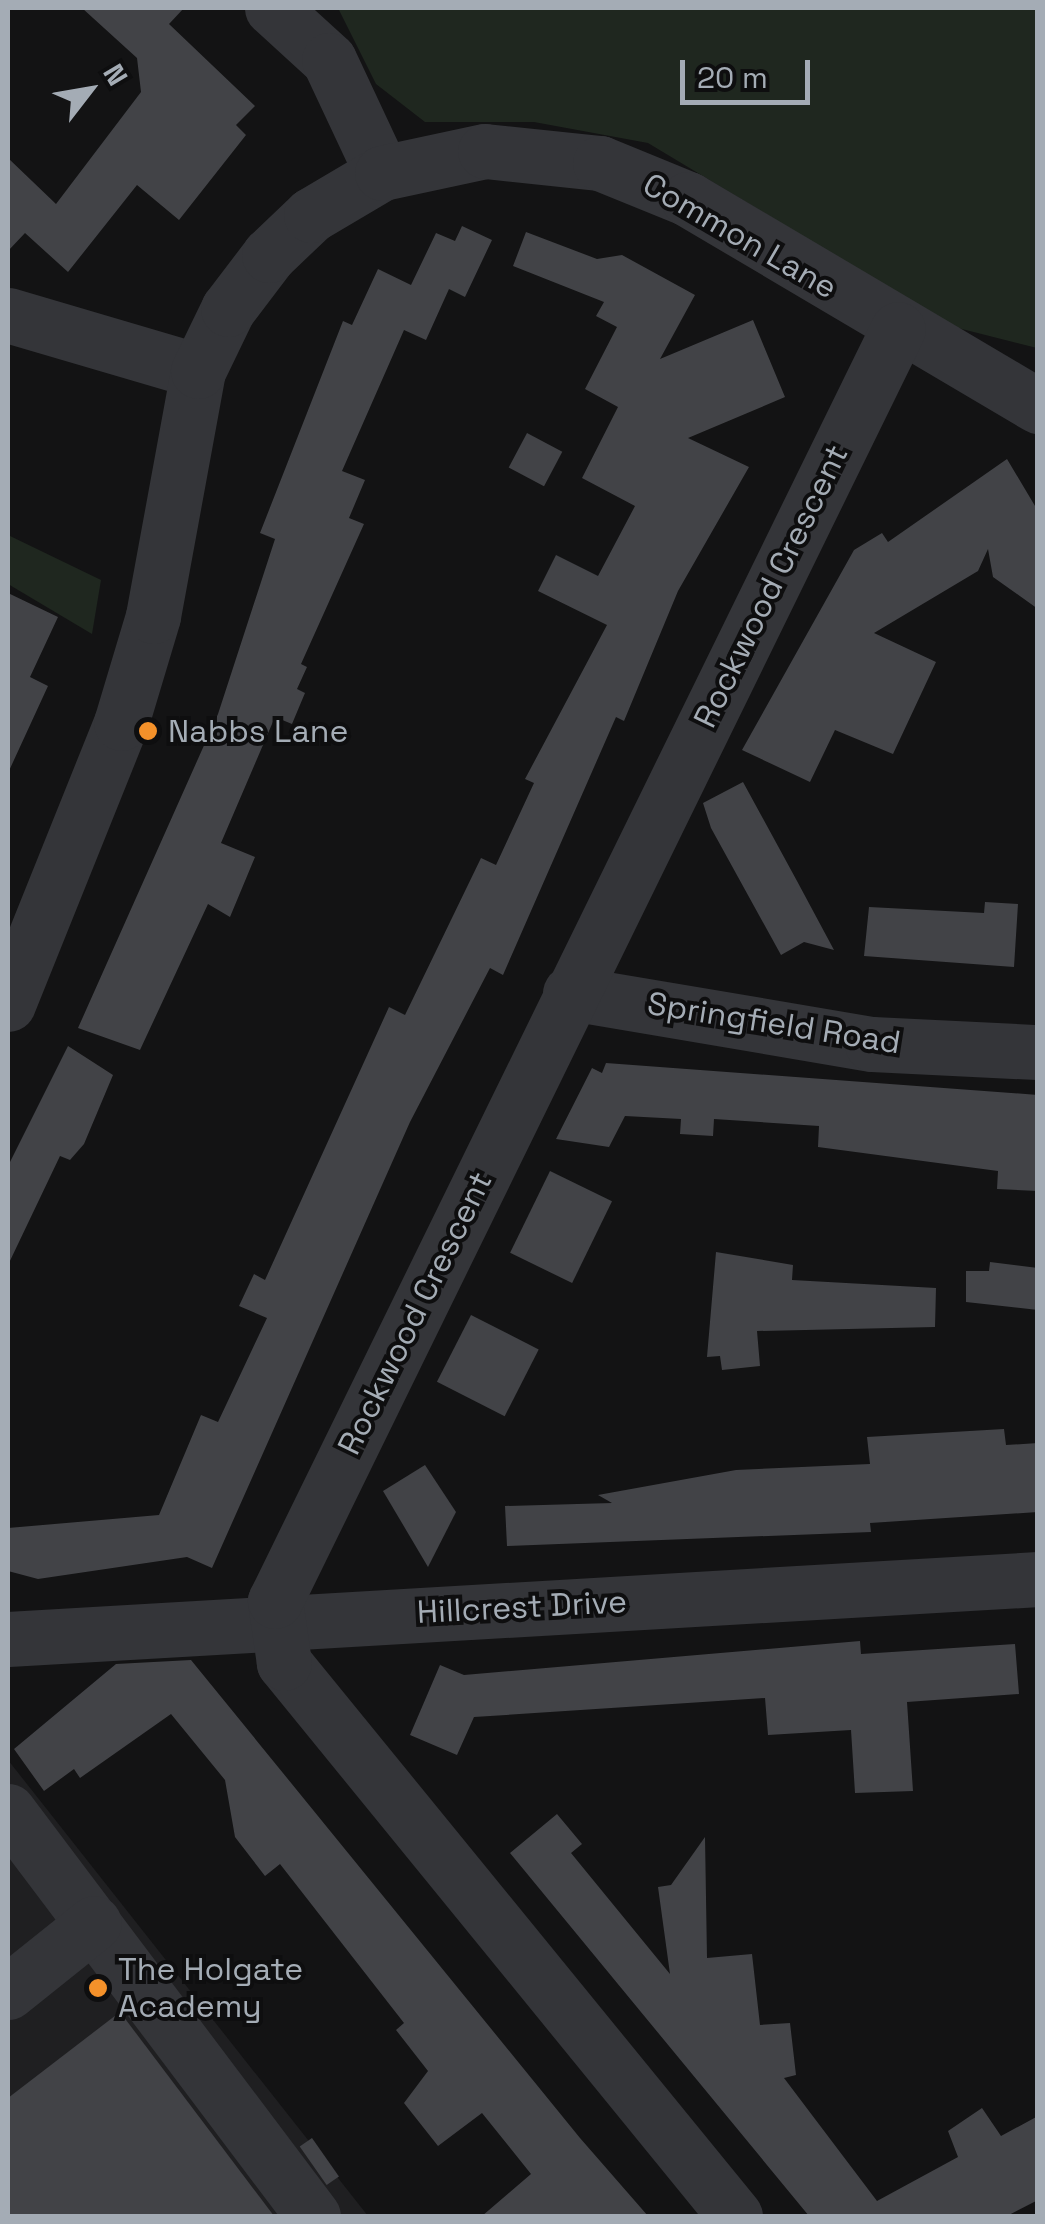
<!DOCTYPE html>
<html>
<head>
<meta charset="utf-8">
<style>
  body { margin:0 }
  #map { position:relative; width:1045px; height:2224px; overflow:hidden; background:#131314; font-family:"Space Grotesk",sans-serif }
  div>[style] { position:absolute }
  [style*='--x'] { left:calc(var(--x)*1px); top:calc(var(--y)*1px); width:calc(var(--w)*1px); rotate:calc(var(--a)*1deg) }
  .built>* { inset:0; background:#1f1f21 }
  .green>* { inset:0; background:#1f271f }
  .building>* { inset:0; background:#424347; transform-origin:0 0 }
  .minor>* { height:55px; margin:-27.5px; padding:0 27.5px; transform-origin:27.5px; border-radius:27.5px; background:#343539 }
  .dots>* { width:28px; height:28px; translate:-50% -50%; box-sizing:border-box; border:5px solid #0e0e0f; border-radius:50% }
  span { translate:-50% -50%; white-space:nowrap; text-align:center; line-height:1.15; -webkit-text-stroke:8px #0e0e0f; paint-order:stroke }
  .street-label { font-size:32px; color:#a4acb5 }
  .poi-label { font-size:32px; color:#a4acb5 }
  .left { translate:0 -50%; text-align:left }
  .frame { position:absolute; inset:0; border:10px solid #a4acb5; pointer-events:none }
  .north { position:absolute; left:40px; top:40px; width:100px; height:100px; -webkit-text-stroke:8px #0e0e0f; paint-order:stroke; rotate:59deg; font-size:28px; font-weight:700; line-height:40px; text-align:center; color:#a4acb5 }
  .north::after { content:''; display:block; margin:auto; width:35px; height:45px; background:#a4acb5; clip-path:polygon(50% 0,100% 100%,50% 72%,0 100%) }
  .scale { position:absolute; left:680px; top:60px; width:130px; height:45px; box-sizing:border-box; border:5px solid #a4acb5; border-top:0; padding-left:12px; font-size:30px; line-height:35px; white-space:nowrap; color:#a4acb5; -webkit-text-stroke:8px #0e0e0f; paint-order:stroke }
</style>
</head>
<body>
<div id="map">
  <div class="built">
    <div style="clip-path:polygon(8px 1760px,368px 2216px,8px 2216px)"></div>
  </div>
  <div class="green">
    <div style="clip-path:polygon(338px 8px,1037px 8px,1037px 348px,954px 327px,648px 143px,534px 122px,425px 122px,376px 84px)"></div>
    <div style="clip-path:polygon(8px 535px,101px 580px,92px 634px,8px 584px)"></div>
  </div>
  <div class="building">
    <div style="clip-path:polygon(82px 8px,184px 8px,169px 24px,255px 106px,236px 125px,246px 135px,179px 220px,137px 185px,68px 272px,25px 233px,8px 251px,8px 158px,56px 204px,141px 92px,137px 58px)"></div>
    <div style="clip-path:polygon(462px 226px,492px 240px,465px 297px,449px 289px,426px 340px,404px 330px,342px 471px,365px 480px,349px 518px,364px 524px,301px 664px,307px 667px,297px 689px,305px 693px,292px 724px,275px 717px,221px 843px,255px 857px,230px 917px,208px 904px,140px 1050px,78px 1028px,218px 714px,275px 539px,260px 533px,343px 321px,352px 325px,378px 269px,411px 285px,436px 233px,455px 241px)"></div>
    <div style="clip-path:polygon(526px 232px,597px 259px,622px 255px,695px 295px,660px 359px,753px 320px,785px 397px,688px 438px,749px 467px,678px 591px,624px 721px,616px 717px,503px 975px,490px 968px,410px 1122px,212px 1568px,187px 1557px,38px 1579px,8px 1571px,8px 1528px,159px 1515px,201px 1415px,218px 1422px,267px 1318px,239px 1306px,254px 1274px,265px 1280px,389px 1007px,405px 1015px,481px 858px,496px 865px,534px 783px,525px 779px,607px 625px,538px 591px,556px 555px,598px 576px,635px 506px,582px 478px,618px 407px,585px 389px,617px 327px,596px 316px,604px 302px,513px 266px)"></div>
    <div style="left:527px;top:433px;width:40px;height:39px;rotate:28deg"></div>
    <div style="clip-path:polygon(1007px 459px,1038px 511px,1038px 609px,993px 577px,988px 549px,978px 571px,874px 633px,936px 662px,893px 754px,835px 730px,810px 782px,742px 750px,854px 550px,882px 533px,888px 542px)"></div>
    <div style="clip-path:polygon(8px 593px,58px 617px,30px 677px,48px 686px,8px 773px)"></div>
    <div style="clip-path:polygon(743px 782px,797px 881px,834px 950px,804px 942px,781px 955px,711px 828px,703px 803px)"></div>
    <div style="clip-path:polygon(985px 902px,1018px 904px,1014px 967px,864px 956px,869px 907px,984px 913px)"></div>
    <div style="clip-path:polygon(68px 1046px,113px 1075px,84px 1144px,70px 1160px,60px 1156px,8px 1265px,8px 1166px)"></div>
    <div style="clip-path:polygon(606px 1063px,1038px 1095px,1038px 1191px,997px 1189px,998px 1171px,818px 1147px,819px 1126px,714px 1119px,713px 1136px,680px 1134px,681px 1119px,625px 1116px,609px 1147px,556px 1139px,592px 1068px,602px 1073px)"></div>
    <div style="left:550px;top:1171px;width:69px;height:91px;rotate:26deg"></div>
    <div style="clip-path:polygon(716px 1252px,793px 1265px,792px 1280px,936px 1288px,935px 1327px,757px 1331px,760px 1366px,722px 1370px,720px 1356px,707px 1357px)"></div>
    <div style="clip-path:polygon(990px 1262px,1038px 1268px,1038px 1310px,966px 1302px,966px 1271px,989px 1271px)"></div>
    <div style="left:471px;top:1315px;width:76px;height:75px;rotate:27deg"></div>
    <div style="clip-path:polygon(1004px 1429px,1006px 1445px,1038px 1443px,1038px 1512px,870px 1523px,871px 1532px,507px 1546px,505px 1506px,612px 1503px,598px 1495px,736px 1470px,870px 1464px,867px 1437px)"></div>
    <div style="clip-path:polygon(425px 1465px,456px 1512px,428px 1567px,383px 1491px)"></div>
    <div style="clip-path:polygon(860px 1641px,861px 1654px,1015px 1644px,1019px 1694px,907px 1702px,913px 1791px,855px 1793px,851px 1730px,768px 1735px,765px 1698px,474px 1717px,457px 1755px,410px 1735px,440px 1665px,464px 1675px)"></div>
    <div style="clip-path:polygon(191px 1660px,580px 2138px,648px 2216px,482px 2216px,531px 2174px,482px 2113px,438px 2146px,404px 2103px,428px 2071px,396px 2030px,404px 2023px,280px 1864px,265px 1876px,235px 1837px,225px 1780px,171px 1714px,80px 1778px,74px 1769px,44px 1791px,14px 1749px,116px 1664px)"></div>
    <div style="clip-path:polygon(557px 1814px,582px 1844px,571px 1853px,670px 1974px,658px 1887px,671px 1885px,705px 1837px,707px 1958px,752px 1954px,760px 2025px,790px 2023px,796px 2075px,784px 2078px,877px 2201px,958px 2157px,948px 2131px,982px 2108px,1001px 2136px,1038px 2116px,1038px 2200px,1007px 2216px,809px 2216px,510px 1853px)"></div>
    <div style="clip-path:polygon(120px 2012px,274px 2216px,8px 2216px,8px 2098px)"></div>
    <div style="left:312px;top:2138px;width:47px;height:15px;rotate:55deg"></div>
  </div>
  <div class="minor">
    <div style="--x:272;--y:8;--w:77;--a:42.4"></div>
    <div style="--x:329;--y:60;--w:125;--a:64.9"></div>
    <div style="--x:8;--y:315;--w:198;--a:16.4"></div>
    <div style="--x:570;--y:993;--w:306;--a:9.6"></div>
    <div style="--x:872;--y:1044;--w:166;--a:2.8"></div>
    <div style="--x:8;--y:1004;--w:303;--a:-68.1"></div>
    <div style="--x:121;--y:723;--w:112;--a:-73.3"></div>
    <div style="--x:153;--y:616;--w:249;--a:-79.6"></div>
    <div style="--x:198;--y:371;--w:69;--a:-64.2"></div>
    <div style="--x:228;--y:309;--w:68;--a:-52.8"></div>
    <div style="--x:269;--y:255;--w:58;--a:-43.6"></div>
    <div style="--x:311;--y:215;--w:82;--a:-30.6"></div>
    <div style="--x:382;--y:173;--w:105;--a:-12.1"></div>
    <div style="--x:485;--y:151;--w:116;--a:6"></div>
    <div style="--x:600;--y:163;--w:95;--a:22.2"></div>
    <div style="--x:688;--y:199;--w:407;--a:30.6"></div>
    <div style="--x:8;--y:1639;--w:1032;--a:-3.33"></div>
    <div style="--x:8;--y:1811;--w:507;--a:53.02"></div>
    <div style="--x:8;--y:1992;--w:110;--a:-38.7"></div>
    <div style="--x:735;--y:2216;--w:714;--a:-129.2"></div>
    <div style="--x:284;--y:1663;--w:63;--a:-98.3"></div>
    <div style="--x:275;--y:1601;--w:1416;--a:-63.91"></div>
  </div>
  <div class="dots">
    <div style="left:148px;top:731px;background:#f4912a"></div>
    <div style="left:98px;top:1988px;background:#f4912a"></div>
  </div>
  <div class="street-label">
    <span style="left:740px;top:236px;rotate:30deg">Common Lane</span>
    <span style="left:771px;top:586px;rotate:-64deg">Rockwood Crescent</span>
    <span style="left:774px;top:1023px;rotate:9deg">Springfield Road</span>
    <span style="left:415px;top:1313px;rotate:-64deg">Rockwood Crescent</span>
    <span style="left:522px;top:1607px;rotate:-3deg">Hillcrest Drive</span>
  </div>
  <div class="poi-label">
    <span class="left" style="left:168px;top:731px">Nabbs Lane</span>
    <span class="left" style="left:118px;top:1988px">The Holgate<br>Academy</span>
  </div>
  <div class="frame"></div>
  <div class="north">N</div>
  <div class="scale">20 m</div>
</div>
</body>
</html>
